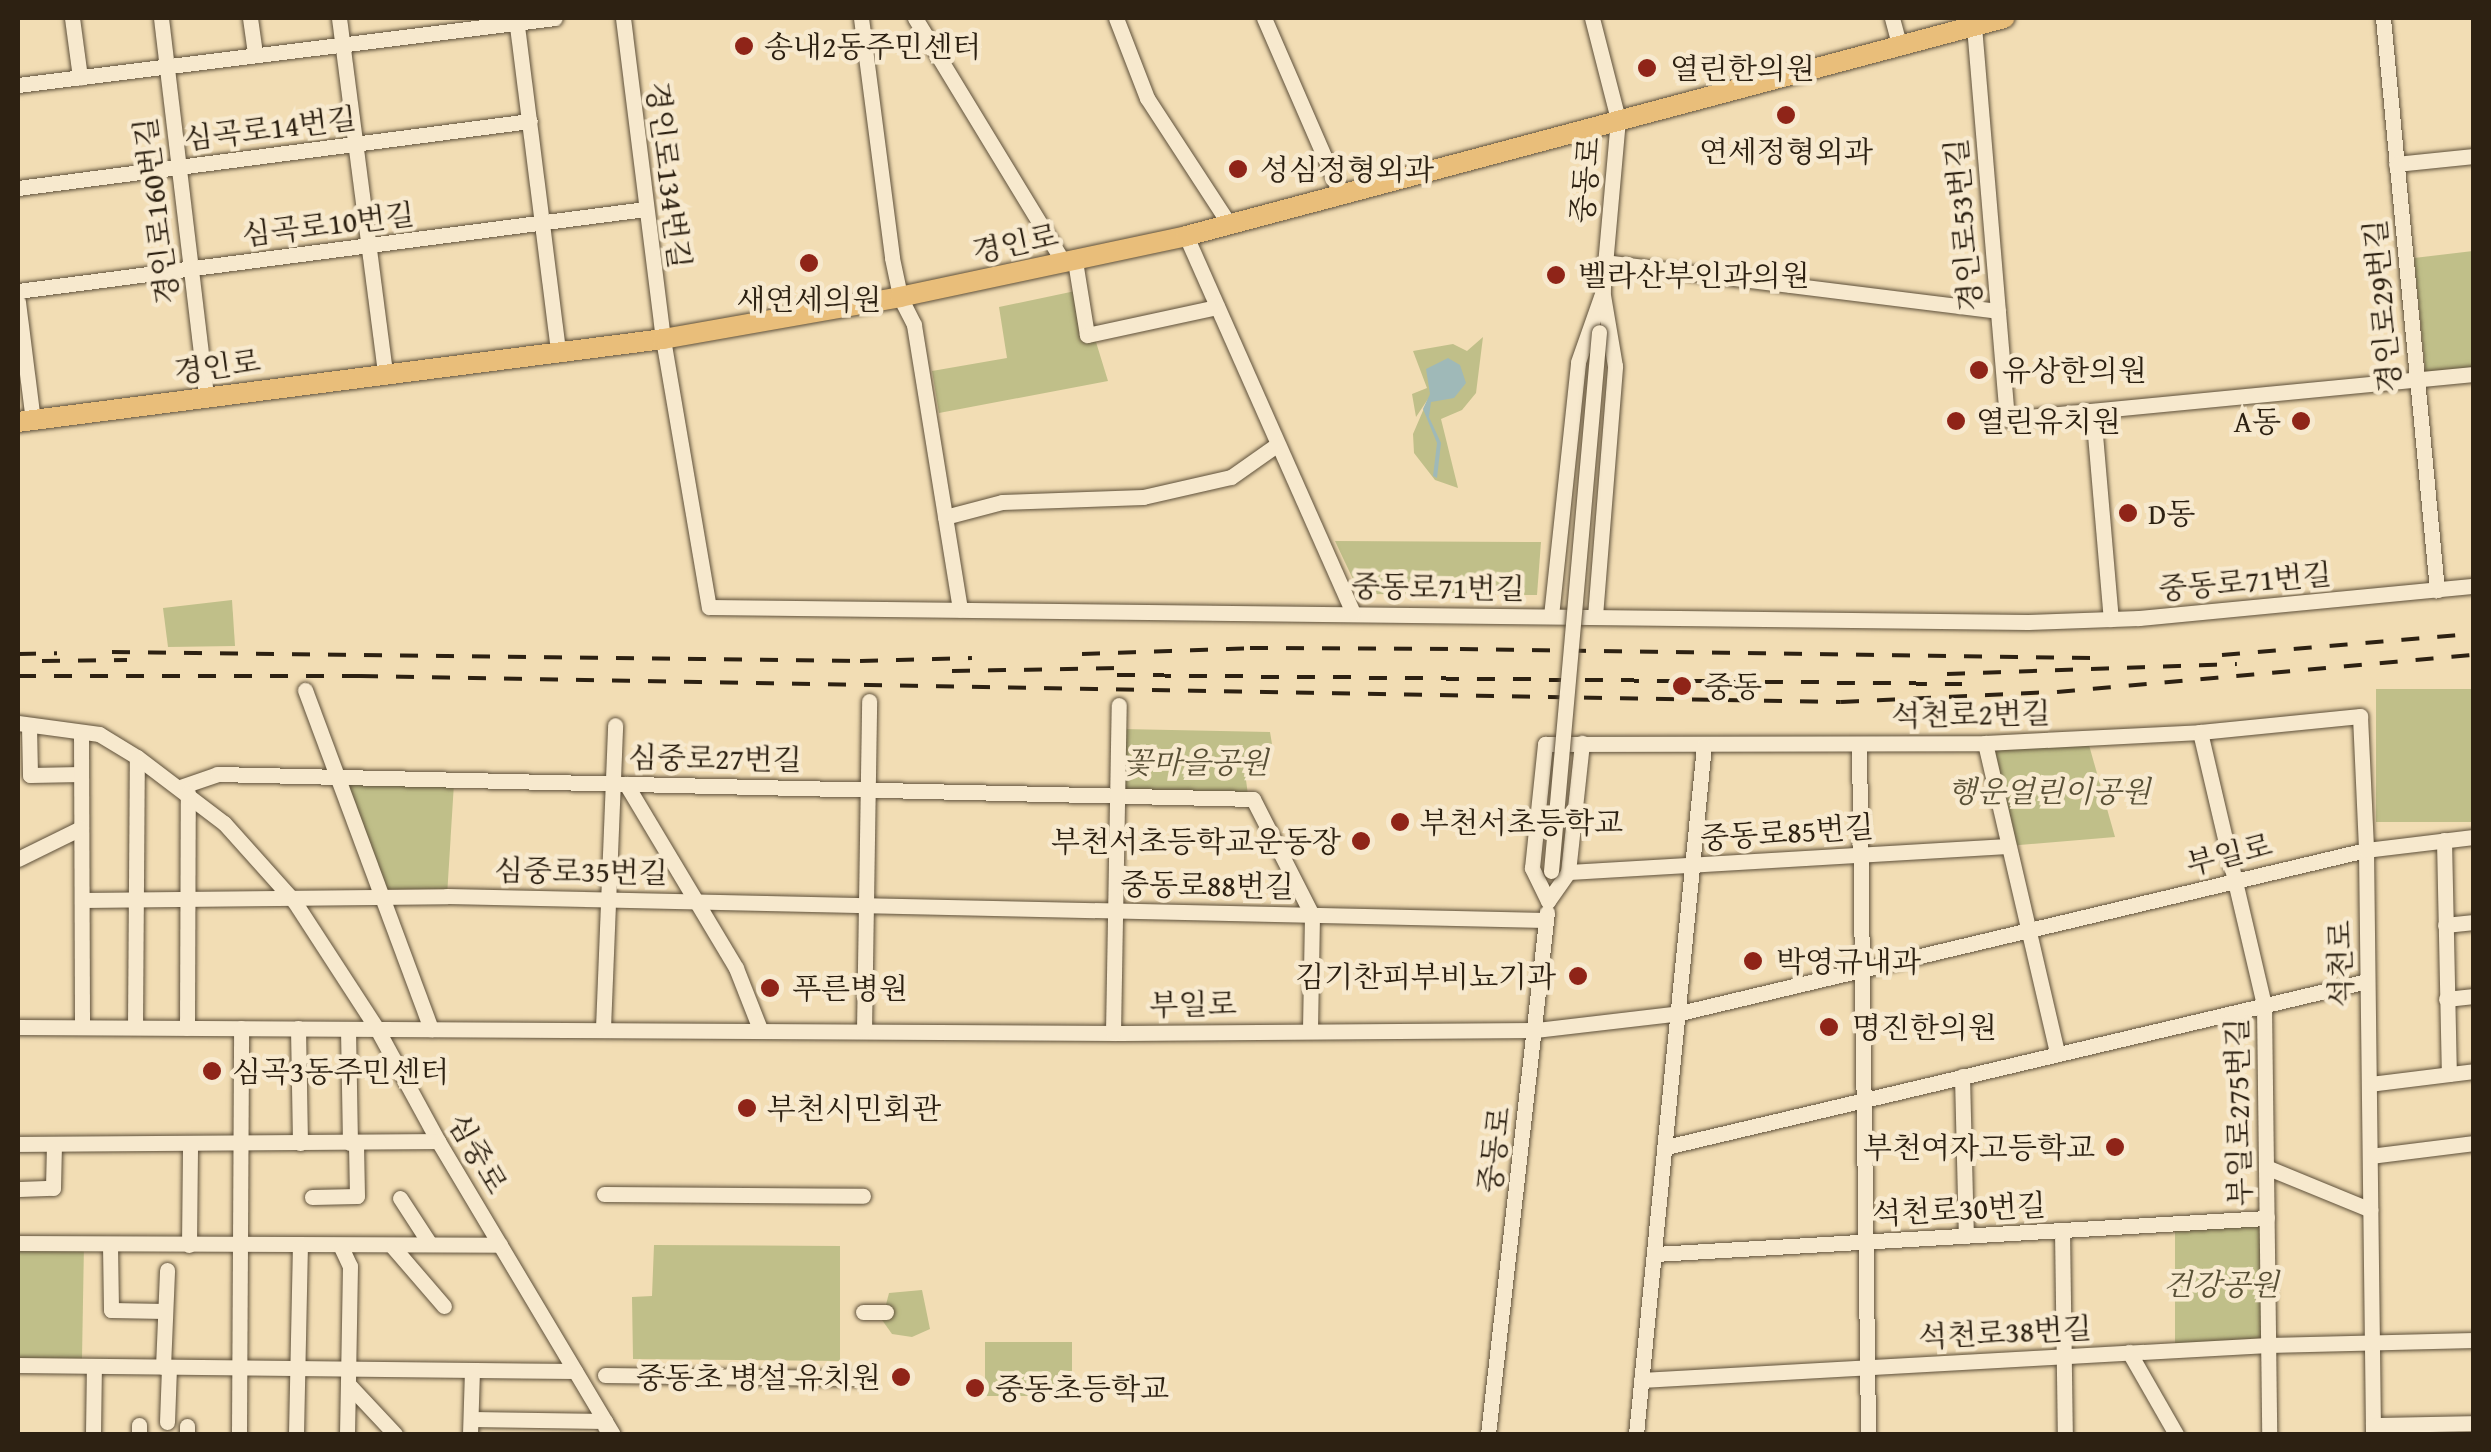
<!DOCTYPE html>
<html>
<head>
<meta charset="utf-8">
<style>
  body { margin:0 }
  #map { position:relative; width:2491px; height:1452px; overflow:hidden; background:#f2ddb4; font-family:"Gentium Book Plus","Noto Serif KR",serif }
  div>[style] { position:absolute }
  [style*='--x'] { left:calc(var(--x)*1px); top:calc(var(--y)*1px); width:calc(var(--w)*1px); rotate:calc(var(--a)*1deg) }
  .green>* { inset:0; background:#c0bf89; transform-origin:0 0 }
  .water>* { inset:0; background:#9fb9b8 }
  .roads { filter:drop-shadow(0 0 2px #5e503a) drop-shadow(0 0 2px #5e503a) }
  .minor>* { height:15px; margin:-7.5px; padding:0 7.5px; transform-origin:7.5px; border-radius:7.5px; background:#f7e9ce }
  .major>* { height:20px; margin:-10px; padding:0 10px; transform-origin:10px; border-radius:10px; background:#e9be7a }
  .rail>* { height:4px; margin-top:-2px; transform-origin:0; background:repeating-linear-gradient(90deg,#2d2112 0 18px,transparent 0 36px) }
  .bridges { filter:drop-shadow(0 0 2px #5e503a) drop-shadow(0 0 2px #5e503a) }
  .minor-bridge>* { height:15px; margin:-7.5px; padding:0 7.5px; transform-origin:7.5px; border-radius:7.5px; background:#f7e9ce }
  .dots>* { width:28px; height:28px; translate:-50% -50%; box-sizing:border-box; border:5px solid #f7e9ce; border-radius:50% }
  span { translate:-50% -50%; white-space:nowrap; text-align:center; line-height:1.15; -webkit-text-stroke:9px #f7e9ce; paint-order:stroke }
  .poi-label { font-size:30px; color:#2d2112 }
  .left { translate:0 -50%; text-align:left }
  .right { translate:-100% -50%; text-align:right }
  .street-label { font-size:30px; color:#2d2112 }
  .park-label { font-size:30px; color:#595036; font-style:italic }
  .frame { position:absolute; inset:0; border:20px solid #2d2112; pointer-events:none }
</style>
</head>
<body>
<div id="map">
  <div class="green">
    <div style="clip-path:polygon(2473px 251px,2473px 370px,2426px 375px,2414px 258px)"></div>
    <div style="clip-path:polygon(1080px 290px,1108px 381px,939px 413px,932px 371px,1007px 358px,999px 307px)"></div>
    <div style="clip-path:polygon(1483px 337px,1476px 393px,1462px 410px,1441px 419px,1458px 488px,1435px 480px,1414px 453px,1413px 434px,1428px 399px,1416px 417px,1412px 394px,1427px 388px,1413px 351px,1453px 344px,1467px 351px)"></div>
    <div style="clip-path:polygon(1335px 541px,1541px 542px,1537px 595px,1360px 594px)"></div>
    <div style="clip-path:polygon(232px 600px,235px 646px,168px 647px,163px 608px)"></div>
    <div style="left:2473px;top:689px;width:133px;height:97px;rotate:90deg"></div>
    <div style="clip-path:polygon(1122px 729px,1270px 732px,1272px 744px,1246px 780px,1248px 795px,1121px 792px)"></div>
    <div style="clip-path:polygon(2087px 738px,2115px 837px,2008px 846px,1985px 743px)"></div>
    <div style="clip-path:polygon(336px 777px,454px 783px,447px 896px,379px 895px)"></div>
    <div style="left:2267px;top:1218px;width:127px;height:92px;rotate:90deg"></div>
    <div style="left:18px;top:1243px;width:66px;height:122px;rotate:1deg"></div>
    <div style="clip-path:polygon(654px 1245px,840px 1246px,840px 1361px,633px 1359px,632px 1297px,652px 1296px)"></div>
    <div style="clip-path:polygon(922px 1290px,930px 1329px,912px 1337px,892px 1334px,882px 1320px,889px 1293px)"></div>
    <div style="left:985px;top:1342px;width:87px;height:54px"></div>
  </div>
  <div class="water">
    <div style="clip-path:polygon(1448px 358px,1460px 365px,1466px 383px,1454px 398px,1431px 402px,1429px 417px,1441px 443px,1437px 478px,1433px 476px,1437px 443px,1423px 409px,1430px 394px,1426px 369px)"></div>
  </div>
  <div class="roads">
    <div class="minor">
      <div style="--x:72;--y:18;--w:60;--a:82.3"></div>
      <div style="--x:161;--y:18;--w:383;--a:83.2"></div>
      <div style="--x:250;--y:18;--w:36;--a:82"></div>
      <div style="--x:339;--y:18;--w:358;--a:82.6"></div>
      <div style="--x:516;--y:18;--w:337;--a:82.8"></div>
      <div style="--x:623;--y:18;--w:323;--a:82.9"></div>
      <div style="--x:663;--y:339;--w:272;--a:80.3"></div>
      <div style="--x:709;--y:607;--w:1319;--a:0.65"></div>
      <div style="--x:2028;--y:622;--w:111;--a:-2.1"></div>
      <div style="--x:2139;--y:618;--w:337;--a:-5.5"></div>
      <div style="--x:861;--y:18;--w:242;--a:82.6"></div>
      <div style="--x:892;--y:258;--w:40;--a:78"></div>
      <div style="--x:900;--y:297;--w:31;--a:63"></div>
      <div style="--x:914;--y:325;--w:288;--a:80.8"></div>
      <div style="--x:915;--y:18;--w:287;--a:58.7"></div>
      <div style="--x:1116;--y:18;--w:86;--a:68.8"></div>
      <div style="--x:1147;--y:98;--w:150;--a:56.9"></div>
      <div style="--x:1264;--y:18;--w:193;--a:66.5"></div>
      <div style="--x:1592;--y:18;--w:104;--a:75.6"></div>
      <div style="--x:1618;--y:119;--w:181;--a:95.1"></div>
      <div style="--x:1892;--y:18;--w:28;--a:75"></div>
      <div style="--x:2383;--y:18;--w:575;--a:84.61"></div>
      <div style="--x:1974;--y:26;--w:394;--a:85.2"></div>
      <div style="--x:2007;--y:419;--w:469;--a:-5.5"></div>
      <div style="--x:18;--y:85;--w:541;--a:-7.11"></div>
      <div style="--x:2396;--y:164;--w:78;--a:-5.9"></div>
      <div style="--x:18;--y:188;--w:516;--a:-7.46"></div>
      <div style="--x:1186;--y:236;--w:412;--a:66.1"></div>
      <div style="--x:1075;--y:261;--w:75;--a:80.8"></div>
      <div style="--x:1087;--y:335;--w:133;--a:-12.2"></div>
      <div style="--x:1605;--y:262;--w:396;--a:7.1"></div>
      <div style="--x:18;--y:291;--w:632;--a:-7.45"></div>
      <div style="--x:18;--y:302;--w:119;--a:82.8"></div>
      <div style="--x:2093;--y:411;--w:209;--a:85.1"></div>
      <div style="--x:945;--y:517;--w:59;--a:-14.7"></div>
      <div style="--x:1002;--y:502;--w:141;--a:-2"></div>
      <div style="--x:1143;--y:497;--w:90;--a:-12.8"></div>
      <div style="--x:1231;--y:477;--w:57;--a:-35.1"></div>
      <div style="--x:1551;--y:616;--w:255;--a:-83.9"></div>
      <div style="--x:1578;--y:362;--w:75;--a:-70.6"></div>
      <div style="--x:1595;--y:616;--w:251;--a:-85.4"></div>
      <div style="--x:1615;--y:366;--w:72;--a:-99.6"></div>
      <div style="--x:305;--y:690;--w:362;--a:69.6"></div>
      <div style="--x:18;--y:723;--w:82;--a:7.7"></div>
      <div style="--x:99;--y:734;--w:44;--a:31.2"></div>
      <div style="--x:137;--y:757;--w:109;--a:37.2"></div>
      <div style="--x:224;--y:823;--w:105;--a:48.1"></div>
      <div style="--x:294;--y:901;--w:153;--a:57"></div>
      <div style="--x:377;--y:1029;--w:128;--a:61.4"></div>
      <div style="--x:438;--y:1141;--w:341;--a:59.2"></div>
      <div style="--x:29;--y:726;--w:49;--a:88.8"></div>
      <div style="--x:30;--y:775;--w:51;--a:-1.1"></div>
      <div style="--x:81;--y:732;--w:295;--a:89.8"></div>
      <div style="--x:2200;--y:732;--w:280;--a:76.8"></div>
      <div style="--x:2264;--y:1005;--w:429;--a:89.3"></div>
      <div style="--x:1985;--y:743;--w:318;--a:76.9"></div>
      <div style="--x:1859;--y:744;--w:690;--a:89.25"></div>
      <div style="--x:626;--y:784;--w:214;--a:59.1"></div>
      <div style="--x:736;--y:968;--w:66;--a:68.5"></div>
      <div style="--x:180;--y:787;--w:39;--a:-19"></div>
      <div style="--x:217;--y:774;--w:1036;--a:1.38"></div>
      <div style="--x:1253;--y:799;--w:130;--a:63"></div>
      <div style="--x:1312;--y:915;--w:115;--a:91"></div>
      <div style="--x:2444;--y:840;--w:234;--a:88.8"></div>
      <div style="--x:18;--y:859;--w:70;--a:-26.2"></div>
      <div style="--x:1568;--y:872;--w:441;--a:-3.4"></div>
      <div style="--x:82;--y:900;--w:365;--a:-0.6"></div>
      <div style="--x:447;--y:896;--w:1099;--a:1.25"></div>
      <div style="--x:1548;--y:901;--w:37;--a:-116"></div>
      <div style="--x:1532;--y:868;--w:125;--a:-84"></div>
      <div style="--x:1545;--y:744;--w:440;--a:-0.1"></div>
      <div style="--x:1985;--y:743;--w:215;--a:-2.9"></div>
      <div style="--x:2200;--y:732;--w:161;--a:-5.7"></div>
      <div style="--x:2360;--y:716;--w:134;--a:87.4"></div>
      <div style="--x:2366;--y:850;--w:584;--a:89.31"></div>
      <div style="--x:1548;--y:901;--w:35;--a:-55"></div>
      <div style="--x:1568;--y:872;--w:130;--a:-83.8"></div>
      <div style="--x:2445;--y:925;--w:29;--a:-6"></div>
      <div style="--x:2446;--y:999;--w:28;--a:-6"></div>
      <div style="--x:18;--y:1027;--w:1103;--a:0.31"></div>
      <div style="--x:1121;--y:1033;--w:415;--a:-0.4"></div>
      <div style="--x:1536;--y:1030;--w:145;--a:-6.7"></div>
      <div style="--x:1680;--y:1013;--w:705;--a:-13.37"></div>
      <div style="--x:2366;--y:850;--w:109;--a:-6.9"></div>
      <div style="--x:135;--y:1027;--w:270;--a:-89.6"></div>
      <div style="--x:187;--y:1028;--w:235;--a:-89.8"></div>
      <div style="--x:298;--y:1028;--w:115;--a:89"></div>
      <div style="--x:603;--y:1028;--w:303;--a:-87.7"></div>
      <div style="--x:348;--y:1029;--w:114;--a:89"></div>
      <div style="--x:864;--y:1030;--w:329;--a:-89.1"></div>
      <div style="--x:1113;--y:1033;--w:328;--a:-89"></div>
      <div style="--x:1962;--y:1076;--w:160;--a:88.6"></div>
      <div style="--x:2370;--y:1084;--w:105;--a:-7.1"></div>
      <div style="--x:18;--y:1144;--w:420;--a:-0.4"></div>
      <div style="--x:1666;--y:1147;--w:720;--a:-13.32"></div>
      <div style="--x:2370;--y:1156;--w:105;--a:-7.1"></div>
      <div style="--x:2266;--y:1167;--w:113;--a:22.3"></div>
      <div style="--x:19;--y:1189;--w:34;--a:-2"></div>
      <div style="--x:53;--y:1188;--w:43;--a:-88.7"></div>
      <div style="--x:604;--y:1194;--w:259;--a:0.4"></div>
      <div style="--x:312;--y:1197;--w:45;--a:-1.3"></div>
      <div style="--x:357;--y:1196;--w:53;--a:-91.1"></div>
      <div style="--x:400;--y:1198;--w:55;--a:56.9"></div>
      <div style="--x:2062;--y:1230;--w:204;--a:89.2"></div>
      <div style="--x:18;--y:1243;--w:482;--a:0.2"></div>
      <div style="--x:110;--y:1245;--w:65;--a:89.1"></div>
      <div style="--x:111;--y:1310;--w:54;--a:1.1"></div>
      <div style="--x:189;--y:1245;--w:100;--a:-89.4"></div>
      <div style="--x:341;--y:1247;--w:21;--a:65"></div>
      <div style="--x:350;--y:1266;--w:118;--a:91"></div>
      <div style="--x:348;--y:1384;--w:69;--a:46.8"></div>
      <div style="--x:393;--y:1247;--w:78;--a:49.2"></div>
      <div style="--x:1655;--y:1254;--w:613;--a:-3.37"></div>
      <div style="--x:863;--y:1312;--w:23;--a:0"></div>
      <div style="--x:2129;--y:1352;--w:95;--a:60.2"></div>
      <div style="--x:18;--y:1365;--w:557;--a:0.62"></div>
      <div style="--x:163;--y:1367;--w:97;--a:-87.6"></div>
      <div style="--x:605;--y:1375;--w:258;--a:0.7"></div>
      <div style="--x:1641;--y:1380;--w:628;--a:-3.2"></div>
      <div style="--x:2268;--y:1345;--w:206;--a:-1.4"></div>
      <div style="--x:471;--y:1419;--w:134;--a:0.9"></div>
      <div style="--x:605;--y:1421;--w:6;--a:90"></div>
      <div style="--x:167;--y:1422;--w:55;--a:-87.9"></div>
      <div style="--x:2373;--y:1425;--w:101;--a:-1.1"></div>
      <div style="--x:93;--y:1434;--w:68;--a:-89.2"></div>
      <div style="--x:139;--y:1434;--w:9;--a:-90"></div>
      <div style="--x:187;--y:1434;--w:8;--a:-90"></div>
      <div style="--x:239;--y:1434;--w:406;--a:-89.7"></div>
      <div style="--x:296;--y:1434;--w:187;--a:-88.8"></div>
      <div style="--x:347;--y:1434;--w:50;--a:-88.9"></div>
      <div style="--x:470;--y:1434;--w:62;--a:-88.2"></div>
      <div style="--x:1488;--y:1434;--w:525;--a:-83.55"></div>
      <div style="--x:1636;--y:1434;--w:692;--a:-84.36"></div>
    </div>
    <div class="major">
      <div style="--x:18;--y:422;--w:650;--a:-7.33"></div>
      <div style="--x:663;--y:339;--w:241;--a:-10"></div>
      <div style="--x:900;--y:297;--w:292;--a:-12"></div>
      <div style="--x:1186;--y:236;--w:847;--a:-14.92"></div>
    </div>
  </div>
  <div class="rail">
    <div style="--x:112;--y:652;--w:748;--a:0.69"></div>
    <div style="--x:860;--y:661;--w:112;--a:-1.5"></div>
    <div style="--x:18;--y:654;--w:39;--a:-1"></div>
    <div style="--x:1082;--y:654;--w:168;--a:-2"></div>
    <div style="--x:1250;--y:648;--w:210;--a:0.3"></div>
    <div style="--x:1460;--y:649;--w:632;--a:0.82"></div>
    <div style="--x:2222;--y:655;--w:253;--a:-4.8"></div>
    <div style="--x:42;--y:661;--w:85;--a:-0.7"></div>
    <div style="--x:952;--y:671;--w:180;--a:-1"></div>
    <div style="--x:1947;--y:674;--w:290;--a:-2"></div>
    <div style="--x:1117;--y:675;--w:845;--a:0.61"></div>
    <div style="--x:18;--y:676;--w:342;--a:0"></div>
    <div style="--x:360;--y:676;--w:1481;--a:1.01"></div>
    <div style="--x:1841;--y:702;--w:216;--a:-2.7"></div>
    <div style="--x:2057;--y:692;--w:419;--a:-5.1"></div>
  </div>
  <div class="bridges">
    <div class="minor-bridge">
      <div style="--x:1551;--y:871;--w:541;--a:-84.91"></div>
    </div>
  </div>
  <div class="dots">
    <div style="left:744px;top:46px;background:#8f2418"></div>
    <div style="left:1647px;top:68px;background:#8f2418"></div>
    <div style="left:1786px;top:115px;background:#8f2418"></div>
    <div style="left:1238px;top:169px;background:#8f2418"></div>
    <div style="left:809px;top:263px;background:#8f2418"></div>
    <div style="left:1556px;top:275px;background:#8f2418"></div>
    <div style="left:1979px;top:370px;background:#8f2418"></div>
    <div style="left:1956px;top:421px;background:#8f2418"></div>
    <div style="left:2301px;top:421px;background:#8f2418"></div>
    <div style="left:2128px;top:513px;background:#8f2418"></div>
    <div style="left:1682px;top:686px;background:#8f2418"></div>
    <div style="left:1400px;top:822px;background:#8f2418"></div>
    <div style="left:1361px;top:841px;background:#8f2418"></div>
    <div style="left:1753px;top:961px;background:#8f2418"></div>
    <div style="left:1578px;top:976px;background:#8f2418"></div>
    <div style="left:770px;top:988px;background:#8f2418"></div>
    <div style="left:1829px;top:1027px;background:#8f2418"></div>
    <div style="left:212px;top:1071px;background:#8f2418"></div>
    <div style="left:747px;top:1108px;background:#8f2418"></div>
    <div style="left:2115px;top:1147px;background:#8f2418"></div>
    <div style="left:901px;top:1377px;background:#8f2418"></div>
    <div style="left:975px;top:1388px;background:#8f2418"></div>
  </div>
  <div class="poi-label">
    <span class="left" style="left:764px;top:46px">송내2동주민센터</span>
    <span class="left" style="left:1670px;top:68px">열린한의원</span>
    <span style="left:1786px;top:151px">연세정형외과</span>
    <span class="left" style="left:1260px;top:169px">성심정형외과</span>
    <span class="left" style="left:1578px;top:275px">벨라산부인과의원</span>
    <span style="left:809px;top:299px">새연세의원</span>
    <span class="left" style="left:2002px;top:370px">유상한의원</span>
    <span class="left" style="left:1976px;top:421px">열린유치원</span>
    <span class="right" style="left:2281px;top:421px">A동</span>
    <span class="left" style="left:2148px;top:513px">D동</span>
    <span class="left" style="left:1704px;top:686px">중동</span>
    <span class="left" style="left:1420px;top:822px">부천서초등학교</span>
    <span class="right" style="left:1341px;top:841px">부천서초등학교운동장</span>
    <span class="left" style="left:1776px;top:961px">박영규내과</span>
    <span class="right" style="left:1556px;top:976px">김기찬피부비뇨기과</span>
    <span class="left" style="left:792px;top:988px">푸른병원</span>
    <span class="left" style="left:1852px;top:1027px">명진한의원</span>
    <span class="left" style="left:232px;top:1071px">심곡3동주민센터</span>
    <span class="left" style="left:767px;top:1108px">부천시민회관</span>
    <span class="right" style="left:2095px;top:1147px">부천여자고등학교</span>
    <span class="right" style="left:881px;top:1377px">중동초 병설 유치원</span>
    <span class="left" style="left:995px;top:1388px">중동초등학교</span>
  </div>
  <div class="street-label">
    <span style="left:270px;top:128px;rotate:-7deg">심곡로14번길</span>
    <span style="left:669px;top:175px;rotate:83deg">경인로134번길</span>
    <span style="left:1585px;top:180px;rotate:-85deg">중동로</span>
    <span style="left:156px;top:211px;rotate:-97deg">경인로160번길</span>
    <span style="left:328px;top:224px;rotate:-7deg">심곡로10번길</span>
    <span style="left:1963px;top:225px;rotate:-95deg">경인로53번길</span>
    <span style="left:1015px;top:243px;rotate:-12deg">경인로</span>
    <span style="left:2382px;top:306px;rotate:-95deg">경인로29번길</span>
    <span style="left:217px;top:366px;rotate:-8deg">경인로</span>
    <span style="left:2245px;top:581px;rotate:-5deg">중동로71번길</span>
    <span style="left:1438px;top:587px;rotate:1deg">중동로71번길</span>
    <span style="left:1971px;top:714px;rotate:-1deg">석천로2번길</span>
    <span style="left:715px;top:758px;rotate:1deg">심중로27번길</span>
    <span style="left:1787px;top:832px;rotate:-4deg">중동로85번길</span>
    <span style="left:2229px;top:854px;rotate:-14deg">부일로</span>
    <span style="left:581px;top:871px;rotate:1deg">심중로35번길</span>
    <span style="left:1207px;top:885px;rotate:1deg">중동로88번길</span>
    <span style="left:2340px;top:964px;rotate:-91deg">석천로</span>
    <span style="left:1193px;top:1004px;rotate:-1deg">부일로</span>
    <span style="left:2238px;top:1112px;rotate:-91deg">부일로275번길</span>
    <span style="left:1494px;top:1150px;rotate:-83deg">중동로</span>
    <span style="left:478px;top:1153px;rotate:60deg">심중로</span>
    <span style="left:1959px;top:1209px;rotate:-3deg">석천로30번길</span>
    <span style="left:2005px;top:1332px;rotate:-3deg">석천로38번길</span>
  </div>
  <div class="park-label">
    <span style="left:1196px;top:762px">꽃마을공원</span>
    <span style="left:2049px;top:791px">행운얼린이공원</span>
    <span style="left:2221px;top:1284px">건강공원</span>
  </div>
  <div class="frame"></div>
</div>
</body>
</html>
